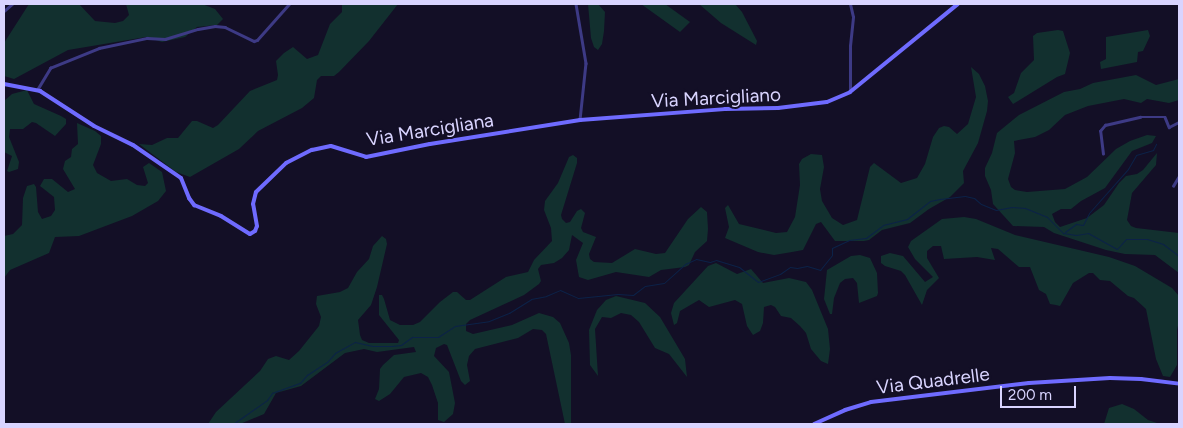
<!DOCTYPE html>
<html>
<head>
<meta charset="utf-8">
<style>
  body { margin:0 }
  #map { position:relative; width:1183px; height:428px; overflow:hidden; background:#130f26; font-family:Figtree,sans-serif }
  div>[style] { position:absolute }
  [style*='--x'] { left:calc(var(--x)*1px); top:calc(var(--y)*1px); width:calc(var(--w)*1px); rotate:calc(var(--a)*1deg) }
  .green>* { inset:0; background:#12302f }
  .stream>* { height:1px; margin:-0.5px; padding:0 0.5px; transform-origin:0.5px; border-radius:0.5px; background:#0c2248 }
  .street>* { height:2.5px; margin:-1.25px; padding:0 1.25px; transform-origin:1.25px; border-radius:1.25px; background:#3d3a85 }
  .secondary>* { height:4px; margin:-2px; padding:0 2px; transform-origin:2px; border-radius:2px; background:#6f6bff }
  span { translate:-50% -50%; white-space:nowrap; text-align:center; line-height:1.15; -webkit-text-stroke:4px #130f26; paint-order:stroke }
  .street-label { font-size:19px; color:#d9d4ff }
  .frame { position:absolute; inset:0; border:5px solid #d9d4ff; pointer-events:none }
  .scale { position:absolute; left:1000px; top:386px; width:76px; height:22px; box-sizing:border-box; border:2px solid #d9d4ff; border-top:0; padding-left:6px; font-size:15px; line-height:18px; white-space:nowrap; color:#d9d4ff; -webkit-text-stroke:4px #130f26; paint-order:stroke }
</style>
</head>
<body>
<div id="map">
  <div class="green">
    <div style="clip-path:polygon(29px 4px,79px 4px,95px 21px,115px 23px,123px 21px,129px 15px,126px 4px,202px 4px,215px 9px,223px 19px,217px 25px,197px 27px,185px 37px,162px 42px,146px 37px,68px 50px,14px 79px,4px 76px,4px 43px)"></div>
    <div style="clip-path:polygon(342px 4px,398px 4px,369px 41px,339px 72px,334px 76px,321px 76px,317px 80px,314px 98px,302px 108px,258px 131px,239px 149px,190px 177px,176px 172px,139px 144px,152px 145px,167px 138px,178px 138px,192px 121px,197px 121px,213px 128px,218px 125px,250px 91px,277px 80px,278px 75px,276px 61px,284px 53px,293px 47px,307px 59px,318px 55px,330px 24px,342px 12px)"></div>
    <div style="clip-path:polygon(588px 4px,598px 4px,605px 12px,604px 31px,602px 44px,598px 50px,594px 47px,591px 38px)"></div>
    <div style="clip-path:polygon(641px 4px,665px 4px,690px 22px,680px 32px)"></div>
    <div style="clip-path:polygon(699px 4px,735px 4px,742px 12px,757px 41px,756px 45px,721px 23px)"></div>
    <div style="clip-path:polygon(1058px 30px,1063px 31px,1070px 53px,1065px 74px,1057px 77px,1013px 104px,1008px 97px,1014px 93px,1021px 73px,1034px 60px,1033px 36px,1037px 33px)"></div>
    <div style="clip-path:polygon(1148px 30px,1150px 36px,1143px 51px,1138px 52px,1137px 62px,1101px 69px,1100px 62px,1106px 59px,1106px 37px)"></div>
    <div style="clip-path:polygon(971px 67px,979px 74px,985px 86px,988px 101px,987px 111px,978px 143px,963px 171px,964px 183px,950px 197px,929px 209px,910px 223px,882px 230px,869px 240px,864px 241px,835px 241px,821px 222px,816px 224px,803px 250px,792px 252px,774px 255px,758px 252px,725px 238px,729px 227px,725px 208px,728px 205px,739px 224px,776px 233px,787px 232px,795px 217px,800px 185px,799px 164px,802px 159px,811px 154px,822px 155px,824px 167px,820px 189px,822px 201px,832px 218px,843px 225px,857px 220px,870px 167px,874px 163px,901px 183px,917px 178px,925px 164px,933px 137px,939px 128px,944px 126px,949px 127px,957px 134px,968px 124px,976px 97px)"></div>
    <div style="clip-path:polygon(1136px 75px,1156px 85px,1179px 79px,1179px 100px,1169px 103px,1147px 99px,1141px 103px,1124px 99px,1088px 106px,1065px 115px,1049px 130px,1035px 137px,1014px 141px,1015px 153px,1008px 179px,1011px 187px,1015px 190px,1027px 192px,1065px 189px,1087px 177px,1116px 149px,1130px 141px,1147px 135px,1156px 136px,1152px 143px,1132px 151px,1105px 188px,1081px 201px,1071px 209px,1061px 209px,1052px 214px,1055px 222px,1060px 227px,1087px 218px,1104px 205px,1119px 183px,1126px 176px,1137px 174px,1143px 170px,1157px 153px,1156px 165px,1132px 193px,1127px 220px,1131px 226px,1136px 228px,1179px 233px,1179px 273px,1155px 255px,1125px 254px,1106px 250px,1054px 233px,1044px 227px,1013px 226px,993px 204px,991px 190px,985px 176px,985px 168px,992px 153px,997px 133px,1019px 115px,1064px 92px,1080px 89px,1093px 83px)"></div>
    <div style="clip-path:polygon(27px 90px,34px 104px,61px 116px,66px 119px,66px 124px,55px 136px,36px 123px,32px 122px,23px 129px,10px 129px,9px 137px,19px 162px,18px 169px,9px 172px,7px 171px,12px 156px,4px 152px,4px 101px,12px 94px)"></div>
    <div style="clip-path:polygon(77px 123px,95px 131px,101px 136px,101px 144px,93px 165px,97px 173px,111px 181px,127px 179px,137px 185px,145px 186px,148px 183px,143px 167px,149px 163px,162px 172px,166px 191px,158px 201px,132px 216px,79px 236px,55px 237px,49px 253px,10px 270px,4px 278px,4px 236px,13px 234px,22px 225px,23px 198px,27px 186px,34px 184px,36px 187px,38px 212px,42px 219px,51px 216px,55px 210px,54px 197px,40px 186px,44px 179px,52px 179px,68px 192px,75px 189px,63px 169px,65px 161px,71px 157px,72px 149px,78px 144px)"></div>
    <div style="clip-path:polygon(573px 155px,577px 158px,577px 163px,561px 215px,562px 219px,566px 223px,570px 222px,577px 211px,581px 209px,585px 213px,581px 228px,583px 232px,596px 237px,589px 254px,590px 259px,594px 262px,612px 263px,635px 249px,656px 254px,665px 253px,688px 219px,701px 207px,707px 212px,708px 229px,707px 241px,695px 252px,689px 265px,685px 267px,661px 270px,649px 277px,616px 272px,588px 280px,579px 277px,576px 260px,583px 243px,572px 235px,569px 250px,562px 258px,554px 263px,541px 265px,538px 269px,541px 281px,539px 284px,524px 295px,470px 320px,466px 324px,466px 331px,473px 334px,512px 325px,539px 313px,553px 317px,560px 323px,569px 343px,571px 355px,571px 424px,565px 424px,546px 334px,542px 330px,533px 329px,518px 338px,475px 349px,469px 356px,467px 365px,470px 381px,465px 385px,461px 381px,447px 345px,444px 344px,436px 348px,434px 356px,449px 372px,455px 403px,453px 414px,444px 422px,438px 420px,438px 403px,432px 385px,428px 377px,421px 373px,404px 377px,390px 394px,379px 401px,375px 399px,379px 389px,380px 369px,383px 365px,394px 355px,416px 352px,414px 347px,377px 352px,364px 349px,345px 353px,301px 386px,276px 393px,264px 414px,240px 424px,208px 424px,216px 412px,260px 371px,268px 359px,276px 356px,289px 360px,299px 351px,319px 326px,321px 317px,316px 304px,317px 296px,340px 292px,348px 288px,357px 272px,369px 259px,373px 246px,382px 236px,386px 239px,387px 244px,377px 287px,371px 305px,358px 320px,360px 335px,362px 340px,369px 343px,398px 343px,399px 340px,379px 315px,379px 295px,382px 295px,384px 299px,390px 320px,400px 325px,413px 325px,420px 322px,440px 302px,453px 292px,457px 292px,466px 300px,470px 300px,506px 277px,528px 272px,534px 260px,552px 241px,551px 228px,544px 210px,545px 201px,558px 183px,569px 157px)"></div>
    <div style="clip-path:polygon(964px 217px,976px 219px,1015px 235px,1109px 257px,1135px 266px,1172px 288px,1179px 296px,1179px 321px,1177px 330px,1177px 365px,1170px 377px,1163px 376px,1156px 359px,1146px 309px,1134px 298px,1128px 296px,1110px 281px,1100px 280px,1093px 273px,1089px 273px,1073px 283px,1060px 306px,1056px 305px,1050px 304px,1046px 294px,1039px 290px,1030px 267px,1019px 267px,998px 249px,991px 248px,995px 260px,977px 257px,944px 259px,941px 246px,933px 246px,927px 251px,927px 258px,939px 278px,927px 290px,922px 305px,905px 275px,901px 271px,885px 266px,881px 263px,881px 256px,890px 253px,903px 256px,925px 282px,933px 277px,915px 259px,908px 247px,911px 241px,942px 219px)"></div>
    <div style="clip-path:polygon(860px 255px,870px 258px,877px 273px,878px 293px,877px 296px,859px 303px,857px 283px,853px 278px,845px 279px,840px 283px,834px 298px,832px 314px,830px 314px,824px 299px,827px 270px,851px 256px)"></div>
    <div style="clip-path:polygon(716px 263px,737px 274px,751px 269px,763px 283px,789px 278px,806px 282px,812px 290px,828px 329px,830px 349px,828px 364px,821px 361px,811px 349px,806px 333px,800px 326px,791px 318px,781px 316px,775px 307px,771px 305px,764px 307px,763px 323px,760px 331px,753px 335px,747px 326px,742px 304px,735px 300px,709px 307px,699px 300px,680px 311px,677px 323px,674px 325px,671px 313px,674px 303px,708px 266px)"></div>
    <div style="clip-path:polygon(616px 296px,645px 303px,660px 317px,685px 359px,687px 377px,669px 354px,655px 348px,639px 322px,631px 315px,621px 313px,611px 318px,602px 317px,595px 329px,598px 376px,590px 365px,589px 330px,597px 310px,606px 300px)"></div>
    <div style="clip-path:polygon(1122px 404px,1134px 409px,1148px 420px,1160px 424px,1104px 424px,1109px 408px)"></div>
  </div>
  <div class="stream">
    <div style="--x:1065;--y:232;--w:14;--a:-36"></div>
    <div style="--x:1076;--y:224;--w:7;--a:8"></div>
    <div style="--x:1083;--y:225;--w:13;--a:-63"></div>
    <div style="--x:1089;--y:213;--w:59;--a:-48.4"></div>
    <div style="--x:1128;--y:169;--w:16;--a:-60"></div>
    <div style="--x:1136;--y:155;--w:18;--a:-16"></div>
    <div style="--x:1153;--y:150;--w:7;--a:-63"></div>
    <div style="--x:233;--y:424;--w:42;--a:-35.2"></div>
    <div style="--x:267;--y:400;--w:9;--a:-54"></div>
    <div style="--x:272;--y:393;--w:30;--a:-20"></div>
    <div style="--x:300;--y:383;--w:11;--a:-49"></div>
    <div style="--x:307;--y:375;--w:24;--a:-33"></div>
    <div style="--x:327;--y:362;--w:12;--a:-48"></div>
    <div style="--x:335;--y:353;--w:23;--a:-29"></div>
    <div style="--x:355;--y:342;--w:18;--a:13"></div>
    <div style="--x:373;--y:346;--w:19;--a:0"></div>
    <div style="--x:392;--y:346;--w:9;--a:-6"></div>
    <div style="--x:401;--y:345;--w:14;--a:-36"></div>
    <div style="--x:412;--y:337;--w:26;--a:0"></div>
    <div style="--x:438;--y:337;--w:20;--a:-33"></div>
    <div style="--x:455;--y:326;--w:34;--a:-8"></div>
    <div style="--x:489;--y:321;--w:22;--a:-22"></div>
    <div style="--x:509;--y:313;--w:26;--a:-32"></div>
    <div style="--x:531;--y:299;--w:15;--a:-11"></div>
    <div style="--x:546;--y:296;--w:15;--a:-23"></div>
    <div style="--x:560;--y:290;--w:20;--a:24"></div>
    <div style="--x:578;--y:298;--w:40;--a:-5.7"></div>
    <div style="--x:618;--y:294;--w:15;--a:4"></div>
    <div style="--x:633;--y:295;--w:15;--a:-37"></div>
    <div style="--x:645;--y:286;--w:19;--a:-9"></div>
    <div style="--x:664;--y:283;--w:28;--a:-42"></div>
    <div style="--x:685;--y:264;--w:12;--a:-24"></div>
    <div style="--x:696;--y:259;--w:14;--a:12"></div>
    <div style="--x:710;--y:262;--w:6;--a:-18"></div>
    <div style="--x:716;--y:260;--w:24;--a:17"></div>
    <div style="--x:739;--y:267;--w:24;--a:38"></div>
    <div style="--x:758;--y:282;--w:23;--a:-20"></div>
    <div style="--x:780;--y:274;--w:12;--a:-35"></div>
    <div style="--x:790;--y:267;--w:7;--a:8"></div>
    <div style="--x:797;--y:268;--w:10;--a:-11"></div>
    <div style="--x:807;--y:266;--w:14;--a:17"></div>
    <div style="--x:820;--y:270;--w:19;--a:-51"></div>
    <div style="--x:832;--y:255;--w:7;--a:-90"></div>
    <div style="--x:832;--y:248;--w:19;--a:-25"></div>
    <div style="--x:849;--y:240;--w:17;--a:-7"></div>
    <div style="--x:866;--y:238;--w:21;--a:-37"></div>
    <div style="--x:883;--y:225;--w:25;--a:-14"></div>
    <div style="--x:907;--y:219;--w:29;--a:-38"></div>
    <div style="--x:930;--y:201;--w:10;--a:-11"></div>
    <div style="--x:940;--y:199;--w:25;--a:-7"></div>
    <div style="--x:965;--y:196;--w:9;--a:13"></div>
    <div style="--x:974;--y:198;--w:9;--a:41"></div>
    <div style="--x:981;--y:204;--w:16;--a:22"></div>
    <div style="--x:996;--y:210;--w:16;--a:-11"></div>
    <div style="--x:1012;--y:207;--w:13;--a:4"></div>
    <div style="--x:1025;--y:208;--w:24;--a:22"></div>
    <div style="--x:1047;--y:217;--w:23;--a:45"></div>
    <div style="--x:1063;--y:233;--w:13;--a:9"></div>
    <div style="--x:1076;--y:235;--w:12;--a:-9"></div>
    <div style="--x:1088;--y:233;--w:33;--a:29"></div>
    <div style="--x:1117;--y:249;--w:13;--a:-48"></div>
    <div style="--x:1126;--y:239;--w:21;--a:0"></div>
    <div style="--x:1147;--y:239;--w:17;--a:17"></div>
    <div style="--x:1163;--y:244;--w:20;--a:37"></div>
  </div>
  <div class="street">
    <div style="--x:576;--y:4;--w:60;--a:80.4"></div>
    <div style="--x:586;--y:63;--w:57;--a:96"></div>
    <div style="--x:4;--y:11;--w:11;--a:-41"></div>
    <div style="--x:37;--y:90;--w:26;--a:-59"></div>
    <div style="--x:50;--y:68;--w:53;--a:-22.2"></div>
    <div style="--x:99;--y:48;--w:49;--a:-11.8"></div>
    <div style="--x:147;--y:38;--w:18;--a:3"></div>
    <div style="--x:165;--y:39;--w:34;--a:-17"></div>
    <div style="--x:198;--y:29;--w:17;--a:-10"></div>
    <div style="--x:215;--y:26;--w:10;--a:6"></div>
    <div style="--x:225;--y:27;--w:32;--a:26"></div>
    <div style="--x:254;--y:41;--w:3;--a:-18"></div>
    <div style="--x:257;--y:40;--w:48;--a:-48.4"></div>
    <div style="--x:850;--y:91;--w:45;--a:-90"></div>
    <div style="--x:850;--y:46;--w:29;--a:-84"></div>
    <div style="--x:853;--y:17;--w:13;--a:-103"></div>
    <div style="--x:1103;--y:154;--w:23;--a:-97"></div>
    <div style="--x:1100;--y:131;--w:8;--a:-50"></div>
    <div style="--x:1105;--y:125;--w:36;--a:-13"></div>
    <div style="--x:1140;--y:117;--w:25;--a:0"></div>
    <div style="--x:1165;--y:117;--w:11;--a:68"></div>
    <div style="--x:1169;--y:127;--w:11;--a:-27"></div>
    <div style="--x:1173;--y:186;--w:12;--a:-59"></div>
  </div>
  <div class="secondary">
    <div style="--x:4;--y:84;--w:37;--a:11"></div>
    <div style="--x:40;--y:91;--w:64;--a:32.9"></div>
    <div style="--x:94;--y:126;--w:43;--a:26"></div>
    <div style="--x:133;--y:145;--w:58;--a:34.5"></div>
    <div style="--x:181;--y:178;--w:22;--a:68"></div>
    <div style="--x:189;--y:198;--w:9;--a:54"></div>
    <div style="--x:194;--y:205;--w:29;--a:22"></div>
    <div style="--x:221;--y:216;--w:34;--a:32"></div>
    <div style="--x:250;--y:234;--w:6;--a:-31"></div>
    <div style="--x:255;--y:231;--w:5;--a:-68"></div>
    <div style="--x:257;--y:226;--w:22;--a:-100"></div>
    <div style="--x:253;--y:204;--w:12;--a:-76"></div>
    <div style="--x:256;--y:192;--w:42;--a:-44"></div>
    <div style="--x:286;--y:163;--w:29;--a:-27"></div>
    <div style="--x:312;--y:150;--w:19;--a:-12"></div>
    <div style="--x:331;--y:146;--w:37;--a:17"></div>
    <div style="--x:366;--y:157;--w:65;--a:-11.5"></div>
    <div style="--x:430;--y:144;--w:152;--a:-9.1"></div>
    <div style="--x:580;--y:120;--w:145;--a:-4.3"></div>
    <div style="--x:725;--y:109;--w:53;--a:-1.1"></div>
    <div style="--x:778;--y:108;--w:49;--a:-7"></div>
    <div style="--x:827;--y:102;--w:25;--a:-23"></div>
    <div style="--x:850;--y:92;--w:139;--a:-39.2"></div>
    <div style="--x:814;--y:424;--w:34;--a:-24"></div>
    <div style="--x:845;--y:410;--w:27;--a:-17"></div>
    <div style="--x:871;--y:402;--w:159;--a:-6.9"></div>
    <div style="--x:1029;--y:383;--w:81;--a:-3.5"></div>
    <div style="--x:1110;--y:378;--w:31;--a:2"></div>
    <div style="--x:1141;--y:379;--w:38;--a:7"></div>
  </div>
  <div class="street-label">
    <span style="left:716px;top:98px;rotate:-3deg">Via Marcigliano</span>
    <span style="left:430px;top:130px;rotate:-9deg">Via Marcigliana</span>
    <span style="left:933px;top:381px;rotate:-7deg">Via Quadrelle</span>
  </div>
  <div class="frame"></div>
  <div class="scale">200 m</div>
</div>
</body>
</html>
